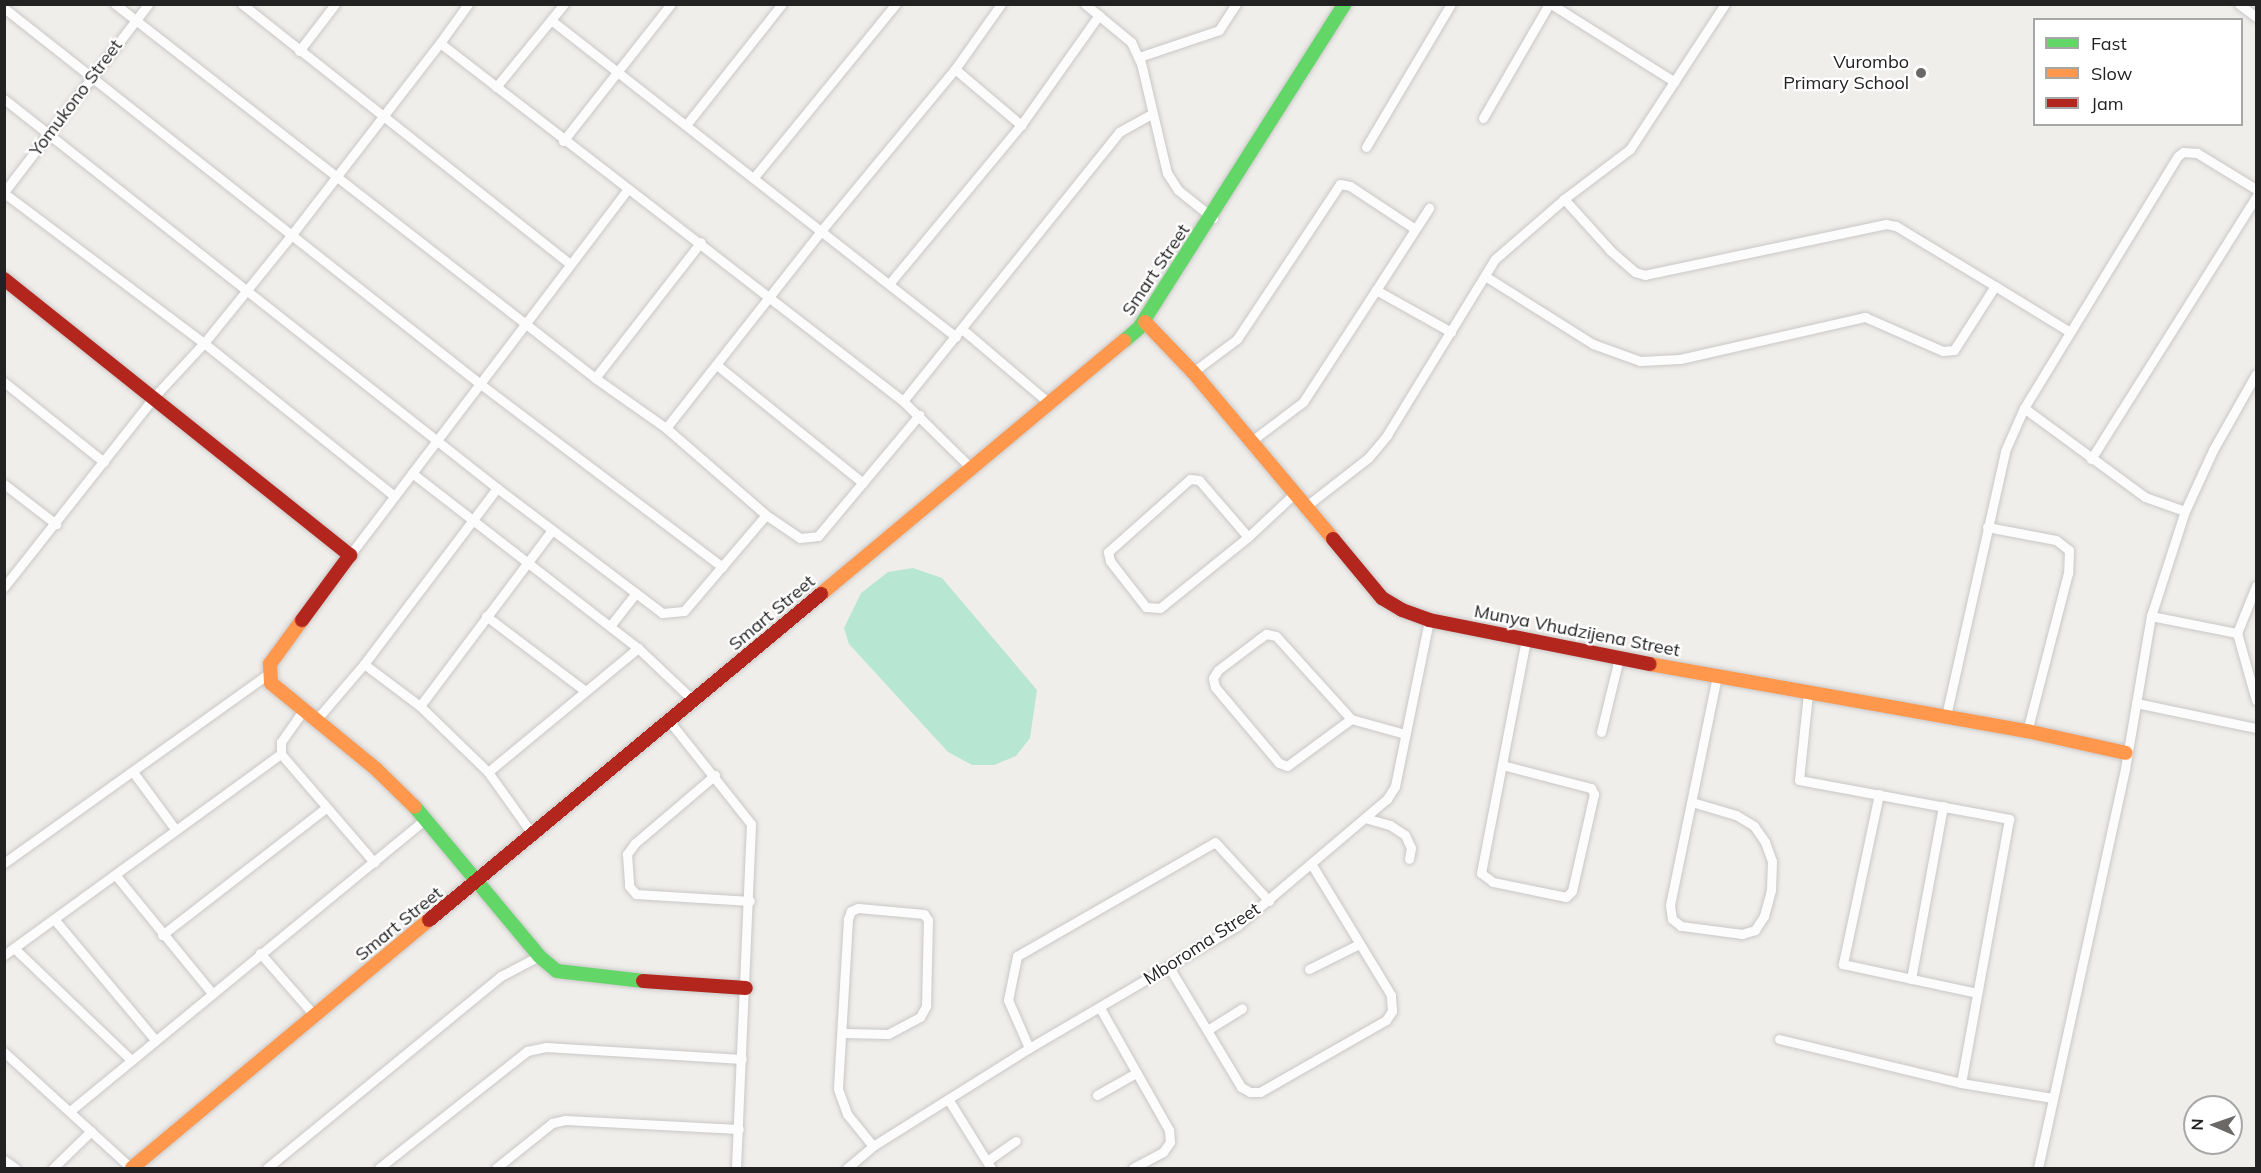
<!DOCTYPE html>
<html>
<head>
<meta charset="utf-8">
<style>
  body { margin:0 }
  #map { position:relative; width:2261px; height:1173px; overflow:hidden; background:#f0eeeb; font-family:Mulish,sans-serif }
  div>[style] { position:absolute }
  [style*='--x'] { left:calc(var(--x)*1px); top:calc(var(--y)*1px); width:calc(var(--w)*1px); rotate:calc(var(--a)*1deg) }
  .pitch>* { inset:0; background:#b7e6d2 }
  .roads { filter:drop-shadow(0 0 2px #c9c8c7) drop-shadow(0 0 2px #c9c8c7) }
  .street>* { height:9px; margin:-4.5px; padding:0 4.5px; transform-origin:4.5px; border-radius:4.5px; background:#fdfcfc }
  .fast>* { height:14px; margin:-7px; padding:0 7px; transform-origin:7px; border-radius:7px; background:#63d668 }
  .slow>* { height:14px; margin:-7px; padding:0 7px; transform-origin:7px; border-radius:7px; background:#ff974d }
  .jam>* { height:14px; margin:-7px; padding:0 7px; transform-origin:7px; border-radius:7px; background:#b3261e }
  .dots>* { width:16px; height:16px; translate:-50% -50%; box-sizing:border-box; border:3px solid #fff; border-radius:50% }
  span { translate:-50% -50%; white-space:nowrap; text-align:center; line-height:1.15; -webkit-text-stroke:4.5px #fff; paint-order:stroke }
  .poi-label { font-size:18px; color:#222 }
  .right { translate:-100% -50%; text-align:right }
  .street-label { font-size:18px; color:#222 }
  .frame { position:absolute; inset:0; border:6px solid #222; pointer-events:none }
  .legend { position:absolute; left:2033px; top:18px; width:210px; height:108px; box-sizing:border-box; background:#fff; border:2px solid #a7a7a7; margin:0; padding:8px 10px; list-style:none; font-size:18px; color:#222 }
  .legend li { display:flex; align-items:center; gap:12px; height:30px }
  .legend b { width:30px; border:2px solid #a7a7a7 }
  .north { position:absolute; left:2183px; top:1095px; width:60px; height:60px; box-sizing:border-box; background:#fff; border:2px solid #a7a7a7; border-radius:50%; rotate:272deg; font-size:16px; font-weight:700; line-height:24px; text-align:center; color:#222 }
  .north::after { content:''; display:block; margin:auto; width:21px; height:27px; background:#6a6968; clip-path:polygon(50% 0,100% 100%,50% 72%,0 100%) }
</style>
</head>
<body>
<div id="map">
  <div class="pitch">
    <div style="clip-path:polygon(913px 568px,942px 578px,1037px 690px,1030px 738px,1016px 756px,994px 765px,972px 765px,948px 752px,849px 644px,844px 628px,861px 593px,888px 572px)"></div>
  </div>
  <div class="roads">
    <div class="street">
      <div style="--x:115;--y:4;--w:609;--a:37.92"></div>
      <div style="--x:595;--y:378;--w:87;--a:35.2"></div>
      <div style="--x:666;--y:428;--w:133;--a:41"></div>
      <div style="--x:766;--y:515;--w:41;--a:34.1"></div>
      <div style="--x:800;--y:538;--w:18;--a:-6"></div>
      <div style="--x:818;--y:536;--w:158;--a:-50.1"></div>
      <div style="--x:242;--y:4;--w:417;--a:38.4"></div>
      <div style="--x:468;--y:4;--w:48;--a:125.7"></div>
      <div style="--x:440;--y:43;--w:585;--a:37.71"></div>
      <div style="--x:903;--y:401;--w:97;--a:44.6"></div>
      <div style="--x:1001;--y:4;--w:80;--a:125.3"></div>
      <div style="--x:955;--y:69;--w:87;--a:40.3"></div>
      <div style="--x:1021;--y:125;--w:135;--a:-54.7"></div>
      <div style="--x:1085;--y:4;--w:60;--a:39.6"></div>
      <div style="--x:1131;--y:42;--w:23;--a:65"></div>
      <div style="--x:1141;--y:63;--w:113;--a:76.7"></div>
      <div style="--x:1167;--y:173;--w:20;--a:57"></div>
      <div style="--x:1178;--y:190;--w:45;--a:38.7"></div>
      <div style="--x:1551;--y:4;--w:146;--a:32.2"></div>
      <div style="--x:2239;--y:4;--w:21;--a:37"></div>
      <div style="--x:4;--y:8;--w:605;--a:38.29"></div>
      <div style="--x:479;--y:383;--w:305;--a:37.1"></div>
      <div style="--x:551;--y:20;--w:514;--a:38.05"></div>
      <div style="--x:299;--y:51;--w:59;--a:-52.5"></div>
      <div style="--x:1139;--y:57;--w:84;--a:-18.6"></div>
      <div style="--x:1219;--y:30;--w:31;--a:-57"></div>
      <div style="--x:496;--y:87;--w:107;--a:-50.7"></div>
      <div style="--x:4;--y:99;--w:628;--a:38.28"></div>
      <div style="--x:497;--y:488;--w:207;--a:37.1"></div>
      <div style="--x:662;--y:613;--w:22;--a:-5"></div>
      <div style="--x:684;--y:611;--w:126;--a:-49.5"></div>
      <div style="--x:1483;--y:118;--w:132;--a:-59.9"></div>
      <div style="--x:686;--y:125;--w:154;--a:-51.6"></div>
      <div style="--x:563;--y:141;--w:174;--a:-51.8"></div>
      <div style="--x:1366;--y:147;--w:166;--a:-59.3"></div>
      <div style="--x:755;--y:176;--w:222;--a:-50.7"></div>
      <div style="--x:4;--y:192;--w:237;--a:-52.5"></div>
      <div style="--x:4;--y:193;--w:250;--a:36.9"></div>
      <div style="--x:204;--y:343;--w:244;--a:38.8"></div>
      <div style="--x:1485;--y:276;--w:128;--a:32.2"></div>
      <div style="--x:1593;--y:344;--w:50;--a:19.9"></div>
      <div style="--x:1640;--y:361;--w:40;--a:-2.9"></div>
      <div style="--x:1680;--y:359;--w:190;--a:-12.8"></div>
      <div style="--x:1865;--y:317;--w:85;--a:23.6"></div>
      <div style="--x:1943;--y:351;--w:11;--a:-5"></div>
      <div style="--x:1954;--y:350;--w:76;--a:-57.4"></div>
      <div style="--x:1995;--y:286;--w:116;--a:-148.8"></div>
      <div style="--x:1896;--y:226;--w:10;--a:-169"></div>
      <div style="--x:1886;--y:224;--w:246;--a:168.1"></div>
      <div style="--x:1645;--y:275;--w:10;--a:-163"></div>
      <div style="--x:1635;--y:272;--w:33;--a:-139"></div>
      <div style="--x:1610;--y:250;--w:69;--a:-132"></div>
      <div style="--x:889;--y:284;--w:207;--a:-50.3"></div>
      <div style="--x:1995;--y:286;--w:88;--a:31.5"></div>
      <div style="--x:1376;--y:290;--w:98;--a:-57.1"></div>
      <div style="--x:962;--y:329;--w:114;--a:40.4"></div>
      <div style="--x:718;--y:366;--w:186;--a:38.9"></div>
      <div style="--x:1193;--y:372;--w:55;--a:-36.9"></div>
      <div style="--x:1237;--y:339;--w:186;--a:-56.4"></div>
      <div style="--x:1340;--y:184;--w:10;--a:11"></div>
      <div style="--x:1350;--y:186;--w:78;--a:33.5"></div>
      <div style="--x:595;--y:378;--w:172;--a:-52.1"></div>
      <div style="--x:4;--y:382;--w:128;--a:38.7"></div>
      <div style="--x:903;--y:401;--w:345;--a:-51.2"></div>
      <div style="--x:1119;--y:132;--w:38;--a:-29"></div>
      <div style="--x:2024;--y:408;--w:150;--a:36.3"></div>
      <div style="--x:2145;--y:497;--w:42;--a:19.3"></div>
      <div style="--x:666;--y:428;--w:251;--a:-51.8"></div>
      <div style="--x:821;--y:231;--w:210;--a:-50.4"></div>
      <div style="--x:1250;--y:442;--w:66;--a:-37"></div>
      <div style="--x:1303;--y:402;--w:134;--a:-56.9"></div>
      <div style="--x:1376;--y:290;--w:86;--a:29.2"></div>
      <div style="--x:2091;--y:459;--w:310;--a:-57.8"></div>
      <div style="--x:412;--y:473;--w:286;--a:37.8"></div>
      <div style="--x:638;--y:648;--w:79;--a:43.5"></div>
      <div style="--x:4;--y:484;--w:66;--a:37.6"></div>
      <div style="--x:1305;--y:507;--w:80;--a:-37.9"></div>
      <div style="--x:1368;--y:458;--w:30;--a:-50"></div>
      <div style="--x:1387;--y:435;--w:206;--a:-58.5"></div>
      <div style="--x:1495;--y:259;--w:91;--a:-41"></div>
      <div style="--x:1564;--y:199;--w:83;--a:-37.1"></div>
      <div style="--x:1630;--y:149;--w:173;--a:-56.8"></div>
      <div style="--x:1987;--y:527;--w:70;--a:10.7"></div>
      <div style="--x:2056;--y:540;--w:16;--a:38"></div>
      <div style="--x:2069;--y:550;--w:23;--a:92"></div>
      <div style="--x:2068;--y:573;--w:163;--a:104.5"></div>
      <div style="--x:1248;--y:537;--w:75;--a:-130.7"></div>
      <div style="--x:1199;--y:480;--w:9;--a:-174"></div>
      <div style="--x:1190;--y:479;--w:110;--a:138.3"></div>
      <div style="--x:1108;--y:552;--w:9;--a:77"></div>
      <div style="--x:1110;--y:561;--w:58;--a:52"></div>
      <div style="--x:1146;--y:607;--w:14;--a:4"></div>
      <div style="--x:1160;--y:608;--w:113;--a:-38.9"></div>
      <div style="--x:1248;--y:537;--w:63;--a:-43.1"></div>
      <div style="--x:350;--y:555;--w:458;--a:-52.8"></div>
      <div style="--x:4;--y:587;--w:241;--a:-51.7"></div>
      <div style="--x:153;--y:398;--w:75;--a:-47.2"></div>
      <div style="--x:204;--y:343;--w:141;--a:-51"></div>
      <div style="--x:293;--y:233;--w:240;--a:-52.3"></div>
      <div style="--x:486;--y:616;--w:123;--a:37.1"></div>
      <div style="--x:2151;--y:616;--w:88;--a:11.2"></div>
      <div style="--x:2237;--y:633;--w:51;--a:-68"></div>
      <div style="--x:610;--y:626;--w:42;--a:-51.8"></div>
      <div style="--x:2237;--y:633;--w:70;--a:74.2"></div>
      <div style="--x:364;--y:664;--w:70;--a:36.9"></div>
      <div style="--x:420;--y:706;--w:95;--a:44.1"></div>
      <div style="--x:488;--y:772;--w:77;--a:54.5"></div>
      <div style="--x:1808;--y:693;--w:87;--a:95.9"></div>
      <div style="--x:1799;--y:780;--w:214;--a:10.5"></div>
      <div style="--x:2009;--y:819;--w:268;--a:100.3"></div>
      <div style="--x:1961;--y:1083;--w:93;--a:9.3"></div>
      <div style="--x:2136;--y:703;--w:123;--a:11.8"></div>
      <div style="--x:420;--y:706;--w:220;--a:-53.1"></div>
      <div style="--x:1946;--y:716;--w:271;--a:-77.4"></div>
      <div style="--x:2005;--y:451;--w:47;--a:-66.2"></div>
      <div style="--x:2024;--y:408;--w:295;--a:-58.6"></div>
      <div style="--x:2178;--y:156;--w:6;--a:-39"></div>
      <div style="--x:2183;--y:152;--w:14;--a:4"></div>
      <div style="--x:2197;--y:153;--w:69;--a:31.4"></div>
      <div style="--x:1351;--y:719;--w:79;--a:143.7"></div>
      <div style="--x:1287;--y:766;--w:9;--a:-159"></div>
      <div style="--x:1279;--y:763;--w:99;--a:-130.1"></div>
      <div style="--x:1215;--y:687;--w:9;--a:-103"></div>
      <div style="--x:1213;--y:678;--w:9;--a:-58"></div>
      <div style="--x:1218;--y:670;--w:51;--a:-37.1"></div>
      <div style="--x:1259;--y:639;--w:9;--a:-36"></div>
      <div style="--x:1266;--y:634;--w:10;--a:11"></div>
      <div style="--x:1276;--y:636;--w:112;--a:47.9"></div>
      <div style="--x:1351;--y:719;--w:56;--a:15.5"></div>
      <div style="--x:316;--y:720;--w:74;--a:-49.4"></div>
      <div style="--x:364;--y:664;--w:221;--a:-52.9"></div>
      <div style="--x:670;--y:722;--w:130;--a:51.5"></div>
      <div style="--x:751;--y:824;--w:344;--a:92.5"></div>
      <div style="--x:1601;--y:732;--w:76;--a:-76.3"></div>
      <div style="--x:281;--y:754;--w:143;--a:49.3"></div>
      <div style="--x:1502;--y:765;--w:92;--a:14.5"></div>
      <div style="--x:1591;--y:788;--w:7;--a:63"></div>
      <div style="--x:1594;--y:794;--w:99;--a:102.8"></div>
      <div style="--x:1572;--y:891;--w:8;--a:135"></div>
      <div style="--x:1566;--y:897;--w:75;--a:-168.4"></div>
      <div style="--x:1493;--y:882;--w:15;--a:-143"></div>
      <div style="--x:1481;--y:873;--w:238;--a:-79.1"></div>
      <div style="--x:133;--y:772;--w:71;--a:53.6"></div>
      <div style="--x:488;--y:772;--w:195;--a:-39.6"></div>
      <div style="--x:715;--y:775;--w:105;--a:139.6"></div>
      <div style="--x:635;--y:843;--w:14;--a:126"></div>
      <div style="--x:627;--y:854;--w:32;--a:86"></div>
      <div style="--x:629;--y:886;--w:11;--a:49"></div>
      <div style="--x:636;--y:894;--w:114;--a:3.5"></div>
      <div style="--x:1879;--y:794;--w:174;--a:102"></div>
      <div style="--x:1843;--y:964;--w:137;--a:12.2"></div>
      <div style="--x:1692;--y:802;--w:46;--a:16.5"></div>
      <div style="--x:1736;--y:815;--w:21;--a:31"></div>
      <div style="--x:1754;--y:826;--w:19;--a:55"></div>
      <div style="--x:1765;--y:842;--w:20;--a:70"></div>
      <div style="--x:1772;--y:861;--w:29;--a:92"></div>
      <div style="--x:1771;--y:890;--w:27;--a:105"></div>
      <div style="--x:1764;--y:916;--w:17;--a:123"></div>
      <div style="--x:1755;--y:930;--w:14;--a:163"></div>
      <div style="--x:1742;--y:934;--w:62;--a:-172.5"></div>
      <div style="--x:1681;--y:926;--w:11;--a:-142"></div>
      <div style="--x:1672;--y:919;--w:14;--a:-98"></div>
      <div style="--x:1670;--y:905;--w:233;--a:-78.4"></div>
      <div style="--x:1365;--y:818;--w:26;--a:16"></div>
      <div style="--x:1390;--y:825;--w:18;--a:34"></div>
      <div style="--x:1405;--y:835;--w:14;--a:65"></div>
      <div style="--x:1411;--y:848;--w:11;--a:100"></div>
      <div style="--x:4;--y:863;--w:325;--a:-35.6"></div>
      <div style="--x:117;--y:877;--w:150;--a:50.7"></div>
      <div style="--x:54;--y:919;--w:158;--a:50.1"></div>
      <div style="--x:162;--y:935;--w:207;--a:-37.8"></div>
      <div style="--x:14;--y:948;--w:162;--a:43.7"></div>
      <div style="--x:260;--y:953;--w:82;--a:48.9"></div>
      <div style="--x:4;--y:955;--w:342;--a:-36"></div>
      <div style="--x:281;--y:754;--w:12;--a:-90"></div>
      <div style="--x:281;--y:742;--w:39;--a:-55"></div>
      <div style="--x:1169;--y:967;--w:140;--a:59"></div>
      <div style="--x:1241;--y:1087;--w:10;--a:29"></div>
      <div style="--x:1250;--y:1092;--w:10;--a:0"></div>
      <div style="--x:1260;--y:1092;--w:145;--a:-29.7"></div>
      <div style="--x:1386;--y:1020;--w:11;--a:-56"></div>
      <div style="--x:1392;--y:1011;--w:16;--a:-94"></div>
      <div style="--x:1391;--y:995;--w:152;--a:-121.3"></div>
      <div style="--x:1309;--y:969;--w:56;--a:-26.6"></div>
      <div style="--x:1911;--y:979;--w:176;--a:-79.5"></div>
      <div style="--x:1100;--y:1008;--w:140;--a:60.5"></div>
      <div style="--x:1169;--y:1130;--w:12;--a:85"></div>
      <div style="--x:1170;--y:1142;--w:12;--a:125"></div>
      <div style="--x:1163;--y:1152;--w:34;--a:152"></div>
      <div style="--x:1209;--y:1029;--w:39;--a:-32"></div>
      <div style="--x:843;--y:1033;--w:45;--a:1.3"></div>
      <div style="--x:888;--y:1034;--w:36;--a:-28"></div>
      <div style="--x:920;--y:1017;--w:13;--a:-61"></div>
      <div style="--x:926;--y:1006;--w:86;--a:-88.7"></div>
      <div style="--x:928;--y:920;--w:7;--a:-124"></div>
      <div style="--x:924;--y:914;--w:66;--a:-174.8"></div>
      <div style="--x:858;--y:908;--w:8;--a:157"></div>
      <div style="--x:851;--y:911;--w:9;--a:111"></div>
      <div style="--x:848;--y:919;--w:170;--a:93.4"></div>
      <div style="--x:838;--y:1089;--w:27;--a:70"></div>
      <div style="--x:847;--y:1114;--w:41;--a:50.9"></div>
      <div style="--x:1779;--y:1039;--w:187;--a:13.6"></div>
      <div style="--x:1029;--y:1048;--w:52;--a:-113.6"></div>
      <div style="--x:1008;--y:1000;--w:45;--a:-78.4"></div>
      <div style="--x:1017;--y:956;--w:228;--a:-29.9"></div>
      <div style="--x:1215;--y:842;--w:80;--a:47.5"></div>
      <div style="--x:4;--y:1052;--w:172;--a:42.4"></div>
      <div style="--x:1097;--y:1095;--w:45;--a:-29.4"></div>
      <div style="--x:948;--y:1099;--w:81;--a:58.1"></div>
      <div style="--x:70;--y:1111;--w:462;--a:-39.4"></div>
      <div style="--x:4;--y:1160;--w:14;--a:36"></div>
      <div style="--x:987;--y:1161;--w:35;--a:-35"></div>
      <div style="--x:53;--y:1168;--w:53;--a:-44.2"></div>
      <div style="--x:267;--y:1168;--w:303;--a:-39.4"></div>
      <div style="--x:501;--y:976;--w:43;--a:-27.8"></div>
      <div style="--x:379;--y:1168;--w:189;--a:-38.3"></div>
      <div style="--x:527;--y:1051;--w:19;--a:-12"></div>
      <div style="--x:546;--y:1047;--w:196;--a:3.5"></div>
      <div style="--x:496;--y:1168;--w:72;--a:-38.8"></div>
      <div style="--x:552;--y:1123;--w:13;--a:-13"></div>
      <div style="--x:565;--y:1120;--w:174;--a:3"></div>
      <div style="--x:847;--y:1168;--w:34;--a:-40"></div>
      <div style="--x:873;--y:1146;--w:184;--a:-32.1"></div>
      <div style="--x:1029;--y:1048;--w:241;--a:-30.4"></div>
      <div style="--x:1237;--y:926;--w:197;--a:-40.3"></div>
      <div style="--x:1387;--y:799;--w:15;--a:-58"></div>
      <div style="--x:1395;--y:786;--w:169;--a:-78.4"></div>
      <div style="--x:2038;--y:1168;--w:408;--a:-77.7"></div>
      <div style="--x:2125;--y:769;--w:155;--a:-80.4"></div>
      <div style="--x:2151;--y:616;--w:110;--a:-72.1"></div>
      <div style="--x:2185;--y:511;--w:67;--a:-65.3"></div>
      <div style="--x:2213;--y:450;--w:87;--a:-60.5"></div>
    </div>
    <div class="fast">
      <div style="--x:1124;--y:341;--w:20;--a:-41"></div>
      <div style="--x:1139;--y:328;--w:384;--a:-57.6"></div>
      <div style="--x:415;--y:807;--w:194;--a:50.2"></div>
      <div style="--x:539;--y:956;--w:23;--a:40"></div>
      <div style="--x:557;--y:971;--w:87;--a:6.6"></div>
    </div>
    <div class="slow">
      <div style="--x:1145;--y:322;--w:69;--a:46.2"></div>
      <div style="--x:1193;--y:372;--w:218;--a:50"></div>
      <div style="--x:821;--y:594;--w:395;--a:-39.9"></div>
      <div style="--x:302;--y:620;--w:54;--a:126"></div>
      <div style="--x:270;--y:664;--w:19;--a:87"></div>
      <div style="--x:271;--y:683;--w:136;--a:39.3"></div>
      <div style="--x:376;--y:769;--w:54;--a:44.3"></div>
      <div style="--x:1650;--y:664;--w:383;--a:10.1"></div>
      <div style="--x:2027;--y:731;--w:101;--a:12.5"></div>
      <div style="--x:132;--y:1168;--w:387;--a:-39.9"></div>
    </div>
    <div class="jam">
      <div style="--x:4;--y:279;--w:443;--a:38.6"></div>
      <div style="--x:350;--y:555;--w:81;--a:126.4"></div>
      <div style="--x:1333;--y:539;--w:77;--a:50.3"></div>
      <div style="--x:1382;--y:598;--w:23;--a:31"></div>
      <div style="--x:1402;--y:610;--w:29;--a:20"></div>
      <div style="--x:1429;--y:620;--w:225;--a:11.3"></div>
      <div style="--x:429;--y:920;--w:510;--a:-39.75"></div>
      <div style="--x:643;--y:981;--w:103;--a:3.9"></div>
    </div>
  </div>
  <div class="dots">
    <div style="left:1921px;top:73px;background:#6a6968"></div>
  </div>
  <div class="poi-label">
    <span class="right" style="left:1909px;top:73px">Vurombo<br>Primary School</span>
  </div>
  <div class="street-label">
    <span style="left:76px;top:98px;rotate:-53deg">Yomukono Street</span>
    <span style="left:1156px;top:270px;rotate:-56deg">Smart Street</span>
    <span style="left:772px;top:613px;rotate:-40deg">Smart Street</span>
    <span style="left:1577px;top:631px;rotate:11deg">Munya Vhudzijena Street</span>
    <span style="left:399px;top:924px;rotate:-39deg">Smart Street</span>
    <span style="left:1202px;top:944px;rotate:-33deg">Mboroma Street</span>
  </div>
  <div class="frame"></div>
  <ul class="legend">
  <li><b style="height:8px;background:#63d668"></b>Fast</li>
  <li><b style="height:8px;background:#ff974d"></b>Slow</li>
  <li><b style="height:8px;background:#b3261e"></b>Jam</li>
  </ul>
  <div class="north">N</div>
</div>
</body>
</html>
